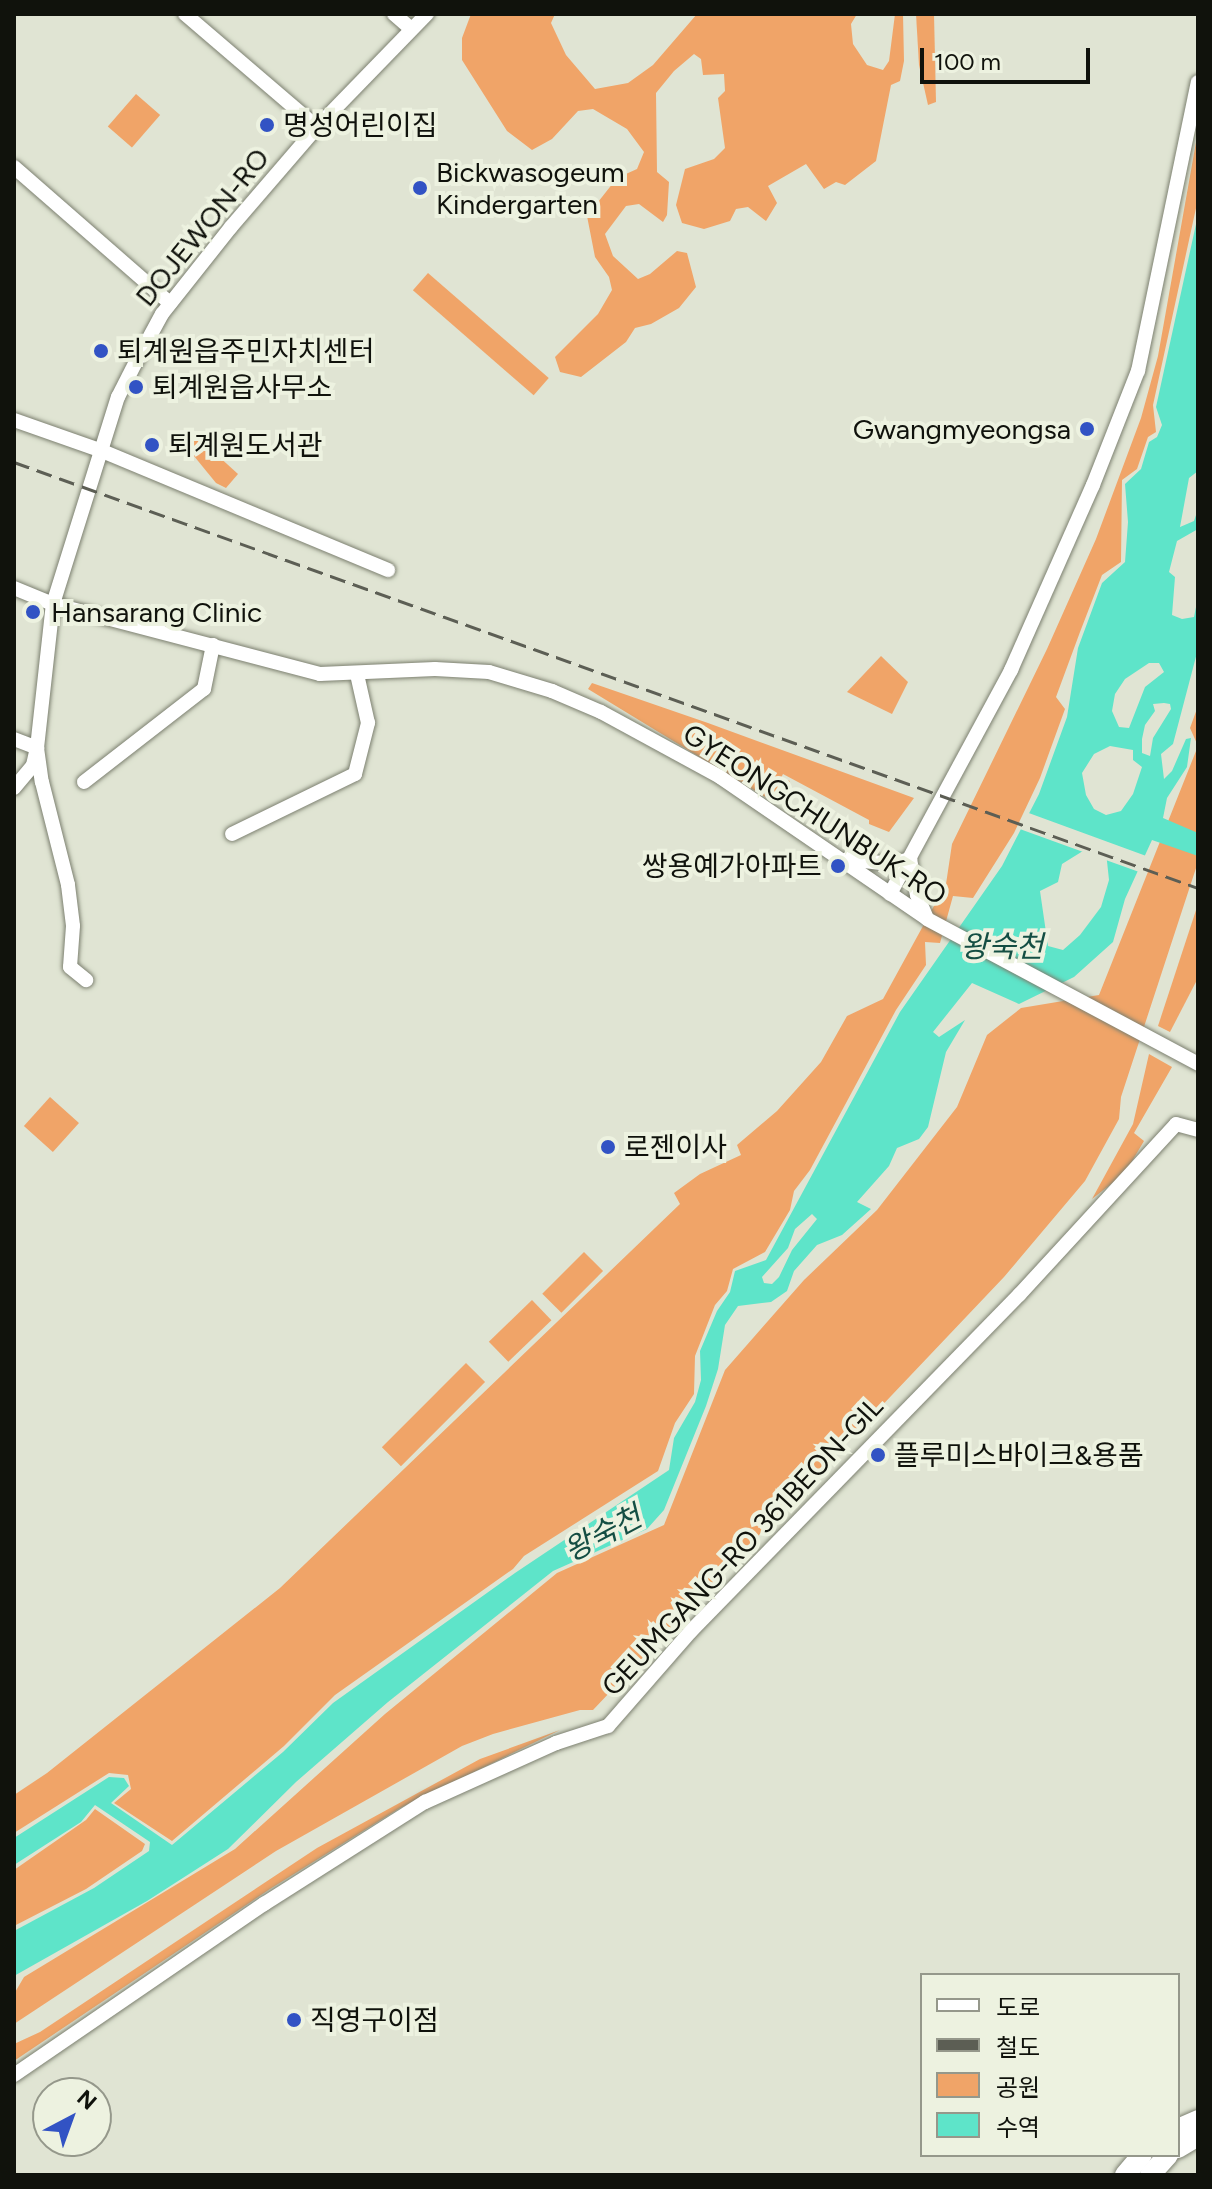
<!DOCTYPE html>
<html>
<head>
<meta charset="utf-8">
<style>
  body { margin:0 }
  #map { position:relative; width:1212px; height:2189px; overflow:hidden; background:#e0e4d3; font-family:Figtree,"Noto Sans KR",sans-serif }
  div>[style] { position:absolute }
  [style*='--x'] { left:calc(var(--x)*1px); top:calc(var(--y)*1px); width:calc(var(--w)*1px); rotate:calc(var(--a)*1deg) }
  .green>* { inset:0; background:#f0a468; transform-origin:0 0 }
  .water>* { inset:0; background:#5ee4c9 }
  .pier>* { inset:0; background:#e0e4d3 }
  .roads { filter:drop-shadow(0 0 2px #7c8070) drop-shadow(0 0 2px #7c8070) }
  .minor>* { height:14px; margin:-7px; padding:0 7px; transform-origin:7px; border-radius:7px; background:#fff }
  .highway>* { height:20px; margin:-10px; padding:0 10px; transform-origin:10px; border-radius:10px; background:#fff }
  .rail>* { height:3px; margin-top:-1.5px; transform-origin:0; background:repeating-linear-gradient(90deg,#5c5e54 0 16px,transparent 0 24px) }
  .dots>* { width:22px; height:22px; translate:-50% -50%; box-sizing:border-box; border:4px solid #edf2e0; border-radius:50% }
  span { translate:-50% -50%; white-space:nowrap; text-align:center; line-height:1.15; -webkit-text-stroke:8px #edf2e0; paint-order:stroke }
  .poi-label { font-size:28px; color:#10120c }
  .left { translate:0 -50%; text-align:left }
  .right { translate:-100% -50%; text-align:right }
  .street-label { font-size:28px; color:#10120c }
  .water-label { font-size:30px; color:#144e43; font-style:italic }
  .frame { position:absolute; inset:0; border:16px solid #10120c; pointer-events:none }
  .legend { position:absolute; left:920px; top:1973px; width:260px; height:184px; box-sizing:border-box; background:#edf2e0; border:2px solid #95988b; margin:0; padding:10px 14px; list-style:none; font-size:24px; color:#10120c }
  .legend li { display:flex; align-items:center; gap:16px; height:40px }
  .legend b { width:40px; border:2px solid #95988b }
  .north { position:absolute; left:32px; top:2077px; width:80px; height:80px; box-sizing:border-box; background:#edf2e0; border:2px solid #95988b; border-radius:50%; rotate:41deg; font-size:22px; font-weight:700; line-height:32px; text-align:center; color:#10120c }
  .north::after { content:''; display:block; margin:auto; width:28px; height:36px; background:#3253c4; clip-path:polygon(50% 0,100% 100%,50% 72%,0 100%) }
  .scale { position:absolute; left:920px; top:48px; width:170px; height:36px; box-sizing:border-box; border:4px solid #10120c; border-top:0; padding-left:10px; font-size:24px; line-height:28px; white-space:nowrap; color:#10120c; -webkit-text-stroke:6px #edf2e0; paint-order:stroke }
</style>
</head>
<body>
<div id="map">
  <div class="green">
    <div style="clip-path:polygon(471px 14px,555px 14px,551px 23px,566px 55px,595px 89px,628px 83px,653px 65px,697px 14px,857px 14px,851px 24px,853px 44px,867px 65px,883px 70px,889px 61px,895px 14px,903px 14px,904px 61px,900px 81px,891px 85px,876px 161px,845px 185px,836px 182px,824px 189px,806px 164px,768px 186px,777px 203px,766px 221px,748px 207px,736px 209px,730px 221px,704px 229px,682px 223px,676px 205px,685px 169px,714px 159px,725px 148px,718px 98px,725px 91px,724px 74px,703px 75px,701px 59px,694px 54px,674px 71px,656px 93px,657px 172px,669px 182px,667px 215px,663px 222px,639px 204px,626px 206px,605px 234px,613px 256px,638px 279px,650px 274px,677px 251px,687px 253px,696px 287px,679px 308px,651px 324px,635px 328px,626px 342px,581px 377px,560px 372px,555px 357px,598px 314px,612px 290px,609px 277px,595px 257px,587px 216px,617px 178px,637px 169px,644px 152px,627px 129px,593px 109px,578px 111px,552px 139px,532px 150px,507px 131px,462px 60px,462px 38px)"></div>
    <div style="clip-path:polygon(916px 14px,934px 14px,936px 102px,928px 105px,919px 65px)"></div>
    <div style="left:136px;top:94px;width:32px;height:43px;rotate:41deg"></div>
    <div style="clip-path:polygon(1198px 131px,1198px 199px,1153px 405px,1156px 432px,1148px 437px,1137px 469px,1122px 480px,1121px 562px,1102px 575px,1080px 632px,1056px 697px,1065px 709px,1040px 778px,1014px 833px,973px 898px,953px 896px,940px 943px,925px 942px,926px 965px,896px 1010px,810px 1170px,794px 1191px,790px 1210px,765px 1252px,733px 1269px,727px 1291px,715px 1305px,695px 1356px,694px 1394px,675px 1423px,658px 1471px,524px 1556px,513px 1569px,335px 1695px,284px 1746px,172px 1841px,114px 1803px,131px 1789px,128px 1775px,109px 1773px,14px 1833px,14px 1795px,47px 1773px,280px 1588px,680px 1204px,674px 1193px,700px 1174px,741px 1155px,737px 1145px,777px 1111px,821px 1062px,847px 1016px,883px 999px,946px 884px,952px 844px,1047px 649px,1096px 539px,1141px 418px,1158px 356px)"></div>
    <div style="left:428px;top:273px;width:160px;height:23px;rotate:41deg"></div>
    <div style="clip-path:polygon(194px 434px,238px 474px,226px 488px,216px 483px,185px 445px)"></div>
    <div style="clip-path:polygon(881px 656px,908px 682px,892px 714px,847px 692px)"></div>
    <div style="clip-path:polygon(592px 683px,708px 723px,914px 798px,889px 832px,869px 824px,869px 820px,783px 774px,781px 778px,790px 781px,785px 789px,777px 790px,770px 800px,588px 689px)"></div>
    <div style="clip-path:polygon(1198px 706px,1198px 862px,1121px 1097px,1119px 1119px,1085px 1181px,1004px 1277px,593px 1710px,580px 1710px,493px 1734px,462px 1746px,276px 1851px,14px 2024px,14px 1994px,24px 1977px,235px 1849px,385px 1714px,557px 1573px,664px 1525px,725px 1370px,804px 1280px,877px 1210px,957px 1107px,987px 1035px,1021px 1008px,1099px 995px,1198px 746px,1190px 728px)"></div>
    <div style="clip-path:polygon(1198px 904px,1198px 978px,1170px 1032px,1158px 1026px)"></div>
    <div style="clip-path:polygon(1149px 1054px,1172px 1067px,1134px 1133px,1144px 1141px,1125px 1173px,1092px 1199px,1133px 1124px)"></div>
    <div style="left:50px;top:1097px;width:39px;height:39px;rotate:42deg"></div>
    <div style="left:584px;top:1252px;width:27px;height:59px;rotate:45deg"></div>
    <div style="left:532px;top:1300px;width:28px;height:60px;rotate:46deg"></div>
    <div style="left:466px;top:1363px;width:27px;height:119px;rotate:45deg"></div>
    <div style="clip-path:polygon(560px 1730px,400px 1808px,270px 1889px,14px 2061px,14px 2044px,40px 2032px,317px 1848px,480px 1759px)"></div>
    <div style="clip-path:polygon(95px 1809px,145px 1844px,142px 1851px,86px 1889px,14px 1926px,14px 1870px,86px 1820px)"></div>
  </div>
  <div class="water">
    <div style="clip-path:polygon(evenodd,1198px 215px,1198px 471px,1189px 478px,1180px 527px,1194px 521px,1198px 509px,1198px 529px,1177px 541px,1169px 572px,1175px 577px,1172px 615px,1182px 619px,1194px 617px,1198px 597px,1198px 649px,1173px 744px,1161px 754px,1164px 779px,1172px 771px,1186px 739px,1191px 738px,1187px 767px,1167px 798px,1163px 818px,1198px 833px,1198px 856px,1152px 840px,1125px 899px,1113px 942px,1074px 977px,1019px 1004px,972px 983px,933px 1032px,939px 1037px,965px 1020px,946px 1052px,928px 1127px,919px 1139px,897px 1148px,889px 1166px,857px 1202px,871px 1209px,842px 1235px,817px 1245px,794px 1271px,787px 1291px,771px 1302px,738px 1306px,725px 1325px,718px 1369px,706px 1406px,664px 1510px,647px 1529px,553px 1571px,388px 1702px,296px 1782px,228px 1849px,147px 1901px,14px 1976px,14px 1931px,94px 1888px,149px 1851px,150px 1842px,95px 1805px,81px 1822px,14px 1865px,14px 1838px,109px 1777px,124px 1778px,129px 1786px,111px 1803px,172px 1845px,283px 1752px,333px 1703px,515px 1573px,669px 1470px,674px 1438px,695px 1402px,701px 1380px,700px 1351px,717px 1311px,730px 1292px,735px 1271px,766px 1260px,900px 1012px,1002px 866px,1039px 794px,1067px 717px,1078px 648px,1102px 583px,1125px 562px,1128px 522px,1125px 484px,1141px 469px,1149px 442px,1157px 437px,1162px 425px,1156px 407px,1198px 215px,1149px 663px,1159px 663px,1164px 672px,1145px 687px,1129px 728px,1119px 727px,1112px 711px,1115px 694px,1125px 679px,1149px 663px,1198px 215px,1164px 703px,1170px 704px,1171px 709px,1153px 738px,1150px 756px,1142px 753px,1142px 739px,1145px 725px,1155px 711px,1153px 704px,1164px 703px,1198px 215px,1110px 746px,1133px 750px,1133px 760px,1142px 767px,1133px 794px,1121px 811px,1106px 815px,1094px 809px,1086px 795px,1082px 773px,1094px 754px,1110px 746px,1198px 215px,1091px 846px,1106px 852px,1109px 880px,1101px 907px,1080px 935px,1063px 950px,1048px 946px,1040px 891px,1058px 882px,1062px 864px,1091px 846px,1198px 215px,812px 1214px,817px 1219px,792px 1250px,779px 1277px,772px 1284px,764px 1283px,762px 1277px,788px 1248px,795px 1229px,812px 1214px)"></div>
  </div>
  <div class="pier">
    <div style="clip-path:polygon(1026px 812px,1149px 857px,1142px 873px,1103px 859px,1103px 855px,1091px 850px,1086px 853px,1017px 828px)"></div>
  </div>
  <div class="roads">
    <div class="minor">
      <div style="--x:185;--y:14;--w:174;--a:40.6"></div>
      <div style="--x:394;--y:14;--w:21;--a:41"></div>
      <div style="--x:14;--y:167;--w:207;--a:41.1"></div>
      <div style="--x:14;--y:420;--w:93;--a:19.4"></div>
      <div style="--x:102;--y:451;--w:310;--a:22.6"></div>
      <div style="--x:14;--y:588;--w:42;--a:22.3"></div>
      <div style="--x:53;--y:604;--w:276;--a:14.7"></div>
      <div style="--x:320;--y:674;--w:115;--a:-2.5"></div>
      <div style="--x:435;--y:669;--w:54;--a:3.2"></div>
      <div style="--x:489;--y:672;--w:66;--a:16.8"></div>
      <div style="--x:552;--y:691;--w:53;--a:23.2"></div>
      <div style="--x:601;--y:712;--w:136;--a:28.6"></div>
      <div style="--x:720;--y:777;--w:251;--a:34.4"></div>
      <div style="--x:927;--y:919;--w:307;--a:28.1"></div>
      <div style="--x:14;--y:739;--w:25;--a:21"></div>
      <div style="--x:37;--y:748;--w:34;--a:82"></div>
      <div style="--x:42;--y:782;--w:106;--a:75.8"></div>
      <div style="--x:68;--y:885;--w:41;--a:83"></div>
      <div style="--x:73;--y:926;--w:41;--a:94.2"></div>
      <div style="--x:70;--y:967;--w:21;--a:39"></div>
      <div style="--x:84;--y:782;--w:152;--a:-37.8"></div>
      <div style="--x:204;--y:689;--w:45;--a:-78.4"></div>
      <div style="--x:14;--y:788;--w:30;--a:-50"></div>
      <div style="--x:33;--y:765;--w:17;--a:-77"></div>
      <div style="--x:37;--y:748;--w:145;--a:-83.7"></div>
      <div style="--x:53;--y:604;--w:217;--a:-72.6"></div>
      <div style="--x:118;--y:397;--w:39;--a:-63"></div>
      <div style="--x:136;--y:362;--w:55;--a:-61.6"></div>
      <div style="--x:162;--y:314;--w:111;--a:-51.6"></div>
      <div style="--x:231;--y:227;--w:132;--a:-49.3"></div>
      <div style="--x:317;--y:127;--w:158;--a:-45.8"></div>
      <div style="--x:232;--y:834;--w:137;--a:-26"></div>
      <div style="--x:355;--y:774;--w:53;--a:-75.7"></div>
      <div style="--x:368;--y:723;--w:50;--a:-102.7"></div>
      <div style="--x:847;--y:859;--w:43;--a:6.6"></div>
      <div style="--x:890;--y:864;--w:21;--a:-14"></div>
      <div style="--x:910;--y:859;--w:37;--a:79"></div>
      <div style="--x:917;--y:895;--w:25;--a:67"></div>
      <div style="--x:890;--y:894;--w:255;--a:-61.6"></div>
      <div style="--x:1011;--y:670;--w:202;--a:-66.1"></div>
      <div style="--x:1093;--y:485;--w:123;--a:-68.5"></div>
      <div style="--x:1138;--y:371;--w:295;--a:-78.3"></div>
      <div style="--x:14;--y:2075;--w:303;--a:-34.4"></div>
      <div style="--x:264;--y:1904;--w:191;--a:-32.4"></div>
      <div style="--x:425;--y:1802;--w:144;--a:-24.2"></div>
      <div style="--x:556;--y:1743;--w:55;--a:-18.1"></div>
      <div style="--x:608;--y:1726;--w:126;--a:-48.9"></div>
      <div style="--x:691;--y:1631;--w:470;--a:-45.7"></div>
      <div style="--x:1019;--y:1295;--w:232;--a:-47.4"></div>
      <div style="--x:1176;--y:1124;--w:23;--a:15"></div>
    </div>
    <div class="highway">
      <div style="--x:1178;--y:2129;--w:22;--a:-24"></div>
      <div style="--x:1178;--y:2148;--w:23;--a:-31"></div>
      <div style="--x:1125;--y:2175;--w:26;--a:-50"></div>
      <div style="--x:1150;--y:2175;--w:27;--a:-48"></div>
    </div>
  </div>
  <div class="rail">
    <div style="--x:14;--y:462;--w:1258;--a:19.79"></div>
  </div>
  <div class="dots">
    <div style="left:267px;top:125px;background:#3253c4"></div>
    <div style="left:420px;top:188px;background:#3253c4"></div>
    <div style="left:101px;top:351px;background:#3253c4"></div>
    <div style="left:136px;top:387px;background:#3253c4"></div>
    <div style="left:1087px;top:429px;background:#3253c4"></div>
    <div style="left:152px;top:445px;background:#3253c4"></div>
    <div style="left:33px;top:612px;background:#3253c4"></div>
    <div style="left:838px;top:866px;background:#3253c4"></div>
    <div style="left:608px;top:1147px;background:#3253c4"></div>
    <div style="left:878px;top:1455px;background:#3253c4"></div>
    <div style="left:294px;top:2020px;background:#3253c4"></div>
  </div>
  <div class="poi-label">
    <span class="left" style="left:283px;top:125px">명성어린이집</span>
    <span class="left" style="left:436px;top:188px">Bickwasogeum<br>Kindergarten</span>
    <span class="left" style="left:117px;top:351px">퇴계원읍주민자치센터</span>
    <span class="left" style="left:152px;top:387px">퇴계원읍사무소</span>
    <span class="right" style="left:1071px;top:429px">Gwangmyeongsa</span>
    <span class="left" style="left:168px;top:445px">퇴계원도서관</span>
    <span class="left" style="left:51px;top:612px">Hansarang Clinic</span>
    <span class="right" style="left:822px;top:866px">쌍용예가아파트</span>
    <span class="left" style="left:624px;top:1147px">로젠이사</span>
    <span class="left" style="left:894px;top:1455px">플루미스바이크&amp;용품</span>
    <span class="left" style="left:310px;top:2020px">직영구이점</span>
  </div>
  <div class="street-label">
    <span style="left:202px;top:227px;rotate:-51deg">DOJEWON-RO</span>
    <span style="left:815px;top:814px;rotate:33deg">GYEONGCHUNBUK-RO</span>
    <span style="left:742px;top:1546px;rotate:-47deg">GEUMGANG-RO 361BEON-GIL</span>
  </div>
  <div class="water-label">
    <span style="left:1002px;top:947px">왕숙천</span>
    <span style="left:603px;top:1534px;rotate:-28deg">왕숙천</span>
  </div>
  <div class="frame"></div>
  <ul class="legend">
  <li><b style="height:10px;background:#fff"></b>도로</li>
  <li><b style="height:10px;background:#5c5e54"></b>철도</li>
  <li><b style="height:22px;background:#f0a468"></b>공원</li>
  <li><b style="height:22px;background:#5ee4c9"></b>수역</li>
  </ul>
  <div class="north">N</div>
  <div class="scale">100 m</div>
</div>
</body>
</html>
